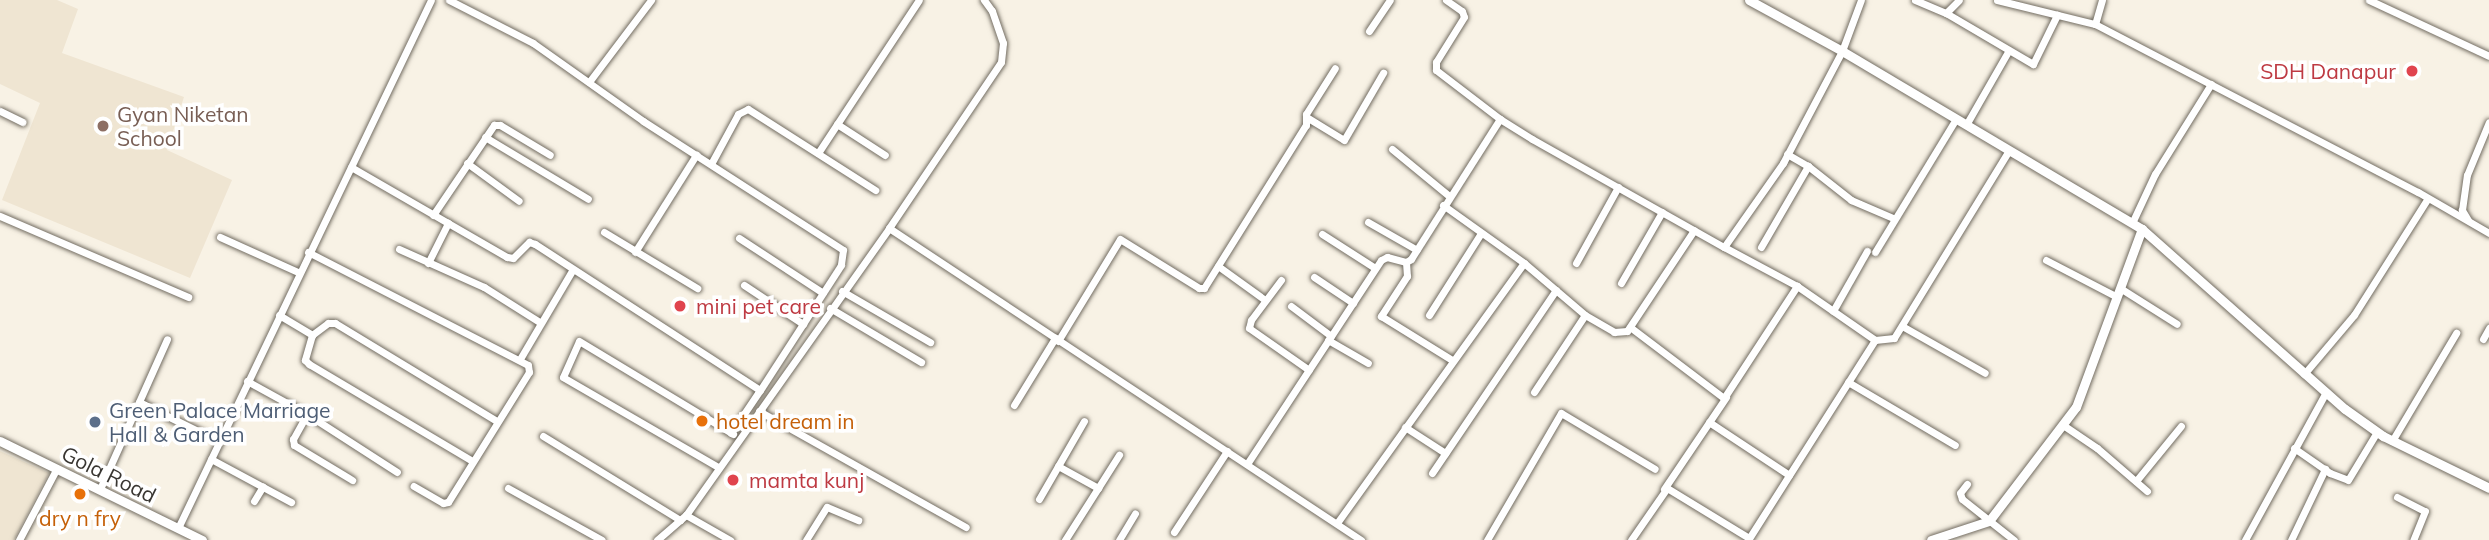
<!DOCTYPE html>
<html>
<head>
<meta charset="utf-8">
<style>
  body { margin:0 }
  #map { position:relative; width:2489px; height:540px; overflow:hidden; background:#f8f2e5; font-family:Mulish,sans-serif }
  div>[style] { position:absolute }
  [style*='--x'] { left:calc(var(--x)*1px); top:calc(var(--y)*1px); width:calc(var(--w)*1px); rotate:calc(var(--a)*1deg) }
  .built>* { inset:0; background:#efe5d2 }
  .roads { filter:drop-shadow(0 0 2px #726c61) drop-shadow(0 0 2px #726c61) }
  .minor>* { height:7px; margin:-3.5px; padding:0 3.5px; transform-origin:3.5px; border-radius:3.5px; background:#fff }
  .tertiary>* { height:9px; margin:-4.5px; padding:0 4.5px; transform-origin:4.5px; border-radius:4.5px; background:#fff }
  .dots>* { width:19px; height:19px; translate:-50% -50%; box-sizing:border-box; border:4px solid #fff; border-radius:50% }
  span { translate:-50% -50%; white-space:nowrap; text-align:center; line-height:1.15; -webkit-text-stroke:7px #fff; paint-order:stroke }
  .health-label { font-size:21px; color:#be3a42 }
  .right { translate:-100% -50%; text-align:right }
  .left { translate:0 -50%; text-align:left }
  .education-label { font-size:21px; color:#785e54 }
  .service-label { font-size:21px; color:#4e5e75 }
  .food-label { font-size:21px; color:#c56008 }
  .street-label { font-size:21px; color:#393632 }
</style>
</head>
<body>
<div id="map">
  <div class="built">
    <div style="clip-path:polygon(0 0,57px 0,78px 9px,62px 53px,184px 97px,167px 150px,232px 180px,190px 278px,2px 200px,40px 103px,0 84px)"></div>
    <div style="clip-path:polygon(0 451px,49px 473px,14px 540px,0 540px)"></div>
  </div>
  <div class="roads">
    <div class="minor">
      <div style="--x:449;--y:0;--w:94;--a:27.1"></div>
      <div style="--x:533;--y:43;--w:135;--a:35.3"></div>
      <div style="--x:643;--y:121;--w:238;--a:32.8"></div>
      <div style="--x:843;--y:250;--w:15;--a:98"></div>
      <div style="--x:841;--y:265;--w:149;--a:122.9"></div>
      <div style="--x:1446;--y:0;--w:19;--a:35"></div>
      <div style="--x:1462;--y:11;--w:6;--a:72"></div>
      <div style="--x:1464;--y:17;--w:53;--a:121.9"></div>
      <div style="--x:1436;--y:62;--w:8;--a:90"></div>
      <div style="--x:1436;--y:70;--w:81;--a:37.4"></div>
      <div style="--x:1500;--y:119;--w:38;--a:32"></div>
      <div style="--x:1532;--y:139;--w:220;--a:29.4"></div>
      <div style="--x:1915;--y:0;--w:34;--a:23"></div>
      <div style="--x:1946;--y:13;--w:18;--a:-45"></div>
      <div style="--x:1997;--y:0;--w:101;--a:13.8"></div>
      <div style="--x:2102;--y:0;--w:25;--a:106"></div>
      <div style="--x:2095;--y:24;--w:364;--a:27.5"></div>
      <div style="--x:2418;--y:192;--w:82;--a:30"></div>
      <div style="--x:2369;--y:0;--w:132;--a:25"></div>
      <div style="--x:1946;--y:13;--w:101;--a:30.4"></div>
      <div style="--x:2033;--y:64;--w:55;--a:-63.9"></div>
      <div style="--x:1369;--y:31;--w:37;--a:-56"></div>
      <div style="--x:589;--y:82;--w:103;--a:-52.9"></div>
      <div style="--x:0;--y:111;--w:25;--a:26"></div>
      <div style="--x:1308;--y:118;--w:42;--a:31.4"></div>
      <div style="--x:1344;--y:140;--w:78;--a:-59.8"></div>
      <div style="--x:837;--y:124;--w:57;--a:32.9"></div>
      <div style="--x:1966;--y:125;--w:86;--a:-60.2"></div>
      <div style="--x:485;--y:137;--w:120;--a:31"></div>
      <div style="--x:1392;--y:149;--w:74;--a:39.5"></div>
      <div style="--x:818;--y:153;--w:183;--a:-56.6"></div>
      <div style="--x:1787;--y:154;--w:24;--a:30"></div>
      <div style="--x:1808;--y:166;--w:55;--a:38.3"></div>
      <div style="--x:1851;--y:200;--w:46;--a:23.2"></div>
      <div style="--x:467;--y:163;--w:64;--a:36.2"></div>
      <div style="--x:711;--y:164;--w:57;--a:-61.6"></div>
      <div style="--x:738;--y:114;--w:11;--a:-27"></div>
      <div style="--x:748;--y:109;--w:151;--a:32.5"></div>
      <div style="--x:351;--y:167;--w:180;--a:30"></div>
      <div style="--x:507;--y:257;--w:6;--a:9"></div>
      <div style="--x:513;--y:258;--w:23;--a:-45"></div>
      <div style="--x:529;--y:242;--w:6;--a:18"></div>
      <div style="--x:535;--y:244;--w:268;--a:33"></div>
      <div style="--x:760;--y:390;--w:52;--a:124"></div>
      <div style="--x:1443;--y:205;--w:100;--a:35.6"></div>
      <div style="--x:1524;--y:263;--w:80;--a:40.4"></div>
      <div style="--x:1585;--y:315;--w:34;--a:30"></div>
      <div style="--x:1614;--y:332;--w:13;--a:-4"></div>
      <div style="--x:1627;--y:331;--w:121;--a:-56.4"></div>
      <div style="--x:433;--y:215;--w:109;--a:-55.9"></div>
      <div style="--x:494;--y:125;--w:6;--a:0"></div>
      <div style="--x:500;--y:125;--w:58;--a:31"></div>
      <div style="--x:0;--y:216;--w:205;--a:23.3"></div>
      <div style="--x:2468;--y:220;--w:12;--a:-121"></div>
      <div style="--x:2462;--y:210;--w:35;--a:-82"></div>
      <div style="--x:2467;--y:175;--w:57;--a:-67.5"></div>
      <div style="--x:1368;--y:222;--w:56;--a:29.7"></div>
      <div style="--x:2132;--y:223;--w:54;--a:-64.9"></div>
      <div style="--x:2155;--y:174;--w:106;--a:-58.1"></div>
      <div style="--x:889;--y:228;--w:566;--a:33.47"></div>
      <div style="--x:604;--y:232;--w:109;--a:31.1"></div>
      <div style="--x:1322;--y:234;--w:63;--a:32.7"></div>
      <div style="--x:220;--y:237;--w:85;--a:24.2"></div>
      <div style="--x:739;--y:238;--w:100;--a:33.2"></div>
      <div style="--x:1761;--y:247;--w:94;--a:-59.9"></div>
      <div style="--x:399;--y:249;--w:93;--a:24.1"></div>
      <div style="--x:484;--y:287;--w:67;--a:32.3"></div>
      <div style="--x:308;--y:252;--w:247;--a:27.2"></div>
      <div style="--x:528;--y:365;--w:7;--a:82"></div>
      <div style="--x:529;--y:372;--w:153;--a:121.9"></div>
      <div style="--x:448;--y:502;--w:5;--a:169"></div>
      <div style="--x:443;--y:503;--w:34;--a:-150"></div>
      <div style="--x:635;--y:252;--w:115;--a:-57.8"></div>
      <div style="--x:1875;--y:252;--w:156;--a:-58.7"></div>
      <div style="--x:2046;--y:260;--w:80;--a:27.5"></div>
      <div style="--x:1406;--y:262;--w:14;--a:86"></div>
      <div style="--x:1407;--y:276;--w:48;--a:123"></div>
      <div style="--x:1381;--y:316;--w:84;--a:31.8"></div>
      <div style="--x:428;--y:263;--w:45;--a:-63.4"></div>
      <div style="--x:1576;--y:263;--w:87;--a:-61.1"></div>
      <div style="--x:1218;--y:266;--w:58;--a:35.9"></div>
      <div style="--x:1314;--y:277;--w:47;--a:33.7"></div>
      <div style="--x:1281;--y:280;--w:50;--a:126.9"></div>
      <div style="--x:1251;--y:320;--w:8;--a:104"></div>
      <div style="--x:1249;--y:328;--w:73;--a:35"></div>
      <div style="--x:1621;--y:283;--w:82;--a:-60"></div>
      <div style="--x:744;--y:285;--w:71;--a:33.5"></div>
      <div style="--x:2120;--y:288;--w:67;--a:32.3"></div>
      <div style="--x:842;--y:291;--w:102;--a:30.1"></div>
      <div style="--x:1291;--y:306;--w:50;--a:36.9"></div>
      <div style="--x:830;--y:308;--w:106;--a:30.7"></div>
      <div style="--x:1833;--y:311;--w:69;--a:-60.5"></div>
      <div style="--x:279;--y:315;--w:39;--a:31"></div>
      <div style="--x:312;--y:335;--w:26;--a:106"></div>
      <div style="--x:305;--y:360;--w:6;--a:45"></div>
      <div style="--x:309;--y:364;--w:188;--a:30.7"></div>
      <div style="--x:1429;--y:315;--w:97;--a:-57.6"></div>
      <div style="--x:1902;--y:326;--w:95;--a:29.5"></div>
      <div style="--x:1630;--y:327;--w:118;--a:37.1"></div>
      <div style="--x:1724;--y:398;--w:134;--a:-56.9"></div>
      <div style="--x:312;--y:335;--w:20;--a:-37"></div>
      <div style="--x:328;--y:323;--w:7;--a:0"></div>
      <div style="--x:335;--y:323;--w:189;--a:31.2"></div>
      <div style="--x:2483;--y:339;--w:13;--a:-61"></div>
      <div style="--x:1328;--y:340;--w:46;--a:29.9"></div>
      <div style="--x:1875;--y:340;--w:19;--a:-6"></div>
      <div style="--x:1894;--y:338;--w:220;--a:-58.5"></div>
      <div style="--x:1058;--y:341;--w:119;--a:-58.7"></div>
      <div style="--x:1120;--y:239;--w:93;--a:31.8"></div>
      <div style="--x:1199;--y:288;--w:5;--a:0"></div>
      <div style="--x:1204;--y:288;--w:192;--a:-58"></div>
      <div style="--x:1306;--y:125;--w:11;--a:-90"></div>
      <div style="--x:1306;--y:114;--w:54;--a:-57.8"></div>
      <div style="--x:520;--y:359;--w:104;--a:-59.5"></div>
      <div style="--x:2304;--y:374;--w:77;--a:-49.7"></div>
      <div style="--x:2354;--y:315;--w:138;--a:-57.7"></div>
      <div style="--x:247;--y:381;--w:68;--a:28.8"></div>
      <div style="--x:307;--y:414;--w:107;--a:32.8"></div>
      <div style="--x:1848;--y:382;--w:124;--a:30.5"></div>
      <div style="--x:1534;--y:392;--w:92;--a:-56.5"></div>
      <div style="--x:139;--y:402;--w:72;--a:26.2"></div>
      <div style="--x:1014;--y:405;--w:79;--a:-58.5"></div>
      <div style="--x:759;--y:411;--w:237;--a:29.3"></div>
      <div style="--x:307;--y:414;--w:29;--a:119"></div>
      <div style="--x:293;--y:439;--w:6;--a:81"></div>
      <div style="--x:294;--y:445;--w:68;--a:31.1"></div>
      <div style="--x:1709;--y:422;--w:96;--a:33.5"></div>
      <div style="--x:2063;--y:425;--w:41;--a:34.1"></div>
      <div style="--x:2097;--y:448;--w:66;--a:40.7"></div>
      <div style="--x:1405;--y:427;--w:48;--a:33"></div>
      <div style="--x:543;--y:436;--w:161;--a:31.5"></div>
      <div style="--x:2392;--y:441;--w:126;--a:-59.3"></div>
      <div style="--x:2294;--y:448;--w:44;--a:34.8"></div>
      <div style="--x:2330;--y:473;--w:19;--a:21"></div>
      <div style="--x:2348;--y:480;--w:56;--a:-58.9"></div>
      <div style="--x:211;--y:459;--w:91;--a:28.3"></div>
      <div style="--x:1247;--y:464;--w:244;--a:-56.7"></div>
      <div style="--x:1381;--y:260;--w:7;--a:-27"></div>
      <div style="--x:1387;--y:257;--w:20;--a:15"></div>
      <div style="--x:1406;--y:262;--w:6;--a:-31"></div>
      <div style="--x:1411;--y:259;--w:166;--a:-57.6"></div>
      <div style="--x:1058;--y:466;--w:46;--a:28.8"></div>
      <div style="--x:718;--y:467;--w:179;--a:-149.9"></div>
      <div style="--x:563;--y:377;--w:39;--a:-66"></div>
      <div style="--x:579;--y:341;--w:180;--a:31.1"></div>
      <div style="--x:1432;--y:473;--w:221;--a:-55.9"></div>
      <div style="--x:2136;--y:481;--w:71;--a:-50.7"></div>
      <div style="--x:1967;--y:484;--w:11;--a:128"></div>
      <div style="--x:1960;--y:493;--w:6;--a:72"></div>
      <div style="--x:1962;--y:499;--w:66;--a:38.3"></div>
      <div style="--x:508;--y:488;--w:107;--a:29"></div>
      <div style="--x:100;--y:489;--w:164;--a:-65.9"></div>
      <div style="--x:1664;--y:489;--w:111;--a:-56"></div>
      <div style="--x:2397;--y:497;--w:31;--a:27"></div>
      <div style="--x:2425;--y:511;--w:31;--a:112"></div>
      <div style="--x:1039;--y:499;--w:90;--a:-60"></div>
      <div style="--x:254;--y:501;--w:17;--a:-59"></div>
      <div style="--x:686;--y:515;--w:51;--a:29.6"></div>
      <div style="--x:1337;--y:523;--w:320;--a:-54.3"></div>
      <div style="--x:178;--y:528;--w:585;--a:-64.4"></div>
      <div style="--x:1174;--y:532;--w:97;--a:-56.8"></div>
      <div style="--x:19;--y:540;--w:81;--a:-62.2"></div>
      <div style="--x:657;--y:540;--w:38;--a:-41"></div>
      <div style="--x:686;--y:515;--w:352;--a:-54.7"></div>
      <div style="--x:889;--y:228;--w:200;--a:-56"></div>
      <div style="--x:1001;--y:62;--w:19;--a:-84"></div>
      <div style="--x:1003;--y:43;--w:34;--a:-109"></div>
      <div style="--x:992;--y:11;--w:14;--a:-126"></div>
      <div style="--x:806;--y:540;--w:39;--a:-58"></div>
      <div style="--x:827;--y:507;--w:34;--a:23"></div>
      <div style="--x:1065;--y:540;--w:101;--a:-57.6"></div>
      <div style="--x:1119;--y:540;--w:31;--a:-59"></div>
      <div style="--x:1487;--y:540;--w:147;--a:-59.8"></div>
      <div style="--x:1561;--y:413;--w:109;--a:30.8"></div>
      <div style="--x:1631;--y:540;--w:63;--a:-55.3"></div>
      <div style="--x:1667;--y:488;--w:96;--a:31.4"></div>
      <div style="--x:1748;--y:540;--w:237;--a:-57.6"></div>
      <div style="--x:1875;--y:340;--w:95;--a:-145.3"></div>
      <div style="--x:1797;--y:286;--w:83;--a:-151.9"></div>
      <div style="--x:1724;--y:247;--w:103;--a:-54.9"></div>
      <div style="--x:1783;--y:163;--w:127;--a:-62.2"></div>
      <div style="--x:1842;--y:51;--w:54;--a:-69.6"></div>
      <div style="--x:2245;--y:540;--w:169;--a:-61.3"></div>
      <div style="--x:2291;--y:540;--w:79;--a:-64.4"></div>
    </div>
    <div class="tertiary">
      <div style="--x:1749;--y:0;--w:106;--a:28.7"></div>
      <div style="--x:1842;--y:51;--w:349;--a:30.7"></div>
      <div style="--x:2142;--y:229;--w:271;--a:41.6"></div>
      <div style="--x:2345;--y:409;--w:47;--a:35.4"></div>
      <div style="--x:2383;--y:436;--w:118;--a:26.1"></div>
      <div style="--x:0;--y:441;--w:225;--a:26.1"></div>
      <div style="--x:1931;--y:540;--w:61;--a:-18.1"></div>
      <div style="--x:1989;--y:521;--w:143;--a:-52.7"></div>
      <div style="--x:2076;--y:407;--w:190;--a:-69.7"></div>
    </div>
  </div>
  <div class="dots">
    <div style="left:2412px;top:71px;background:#e0444e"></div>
    <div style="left:103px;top:126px;background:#8d6e63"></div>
    <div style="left:680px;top:306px;background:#e0444e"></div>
    <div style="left:702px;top:421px;background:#e8710a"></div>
    <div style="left:95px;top:422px;background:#5c6f8a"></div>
    <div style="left:733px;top:480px;background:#e0444e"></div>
    <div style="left:80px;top:494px;background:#e8710a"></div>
  </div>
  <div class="health-label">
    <span class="right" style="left:2396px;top:71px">SDH Danapur</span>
    <span class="left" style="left:696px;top:306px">mini pet care</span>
    <span class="left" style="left:749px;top:480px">mamta kunj</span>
  </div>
  <div class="education-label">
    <span class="left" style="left:117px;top:126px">Gyan Niketan<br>School</span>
  </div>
  <div class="service-label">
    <span class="left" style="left:109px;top:422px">Green Palace Marriage<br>Hall &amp; Garden</span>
  </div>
  <div class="food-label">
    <span class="left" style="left:716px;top:421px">hotel dream in</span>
    <span style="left:80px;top:518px">dry n fry</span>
  </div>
  <div class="street-label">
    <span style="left:109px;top:474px;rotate:26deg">Gola Road</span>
  </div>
</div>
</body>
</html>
